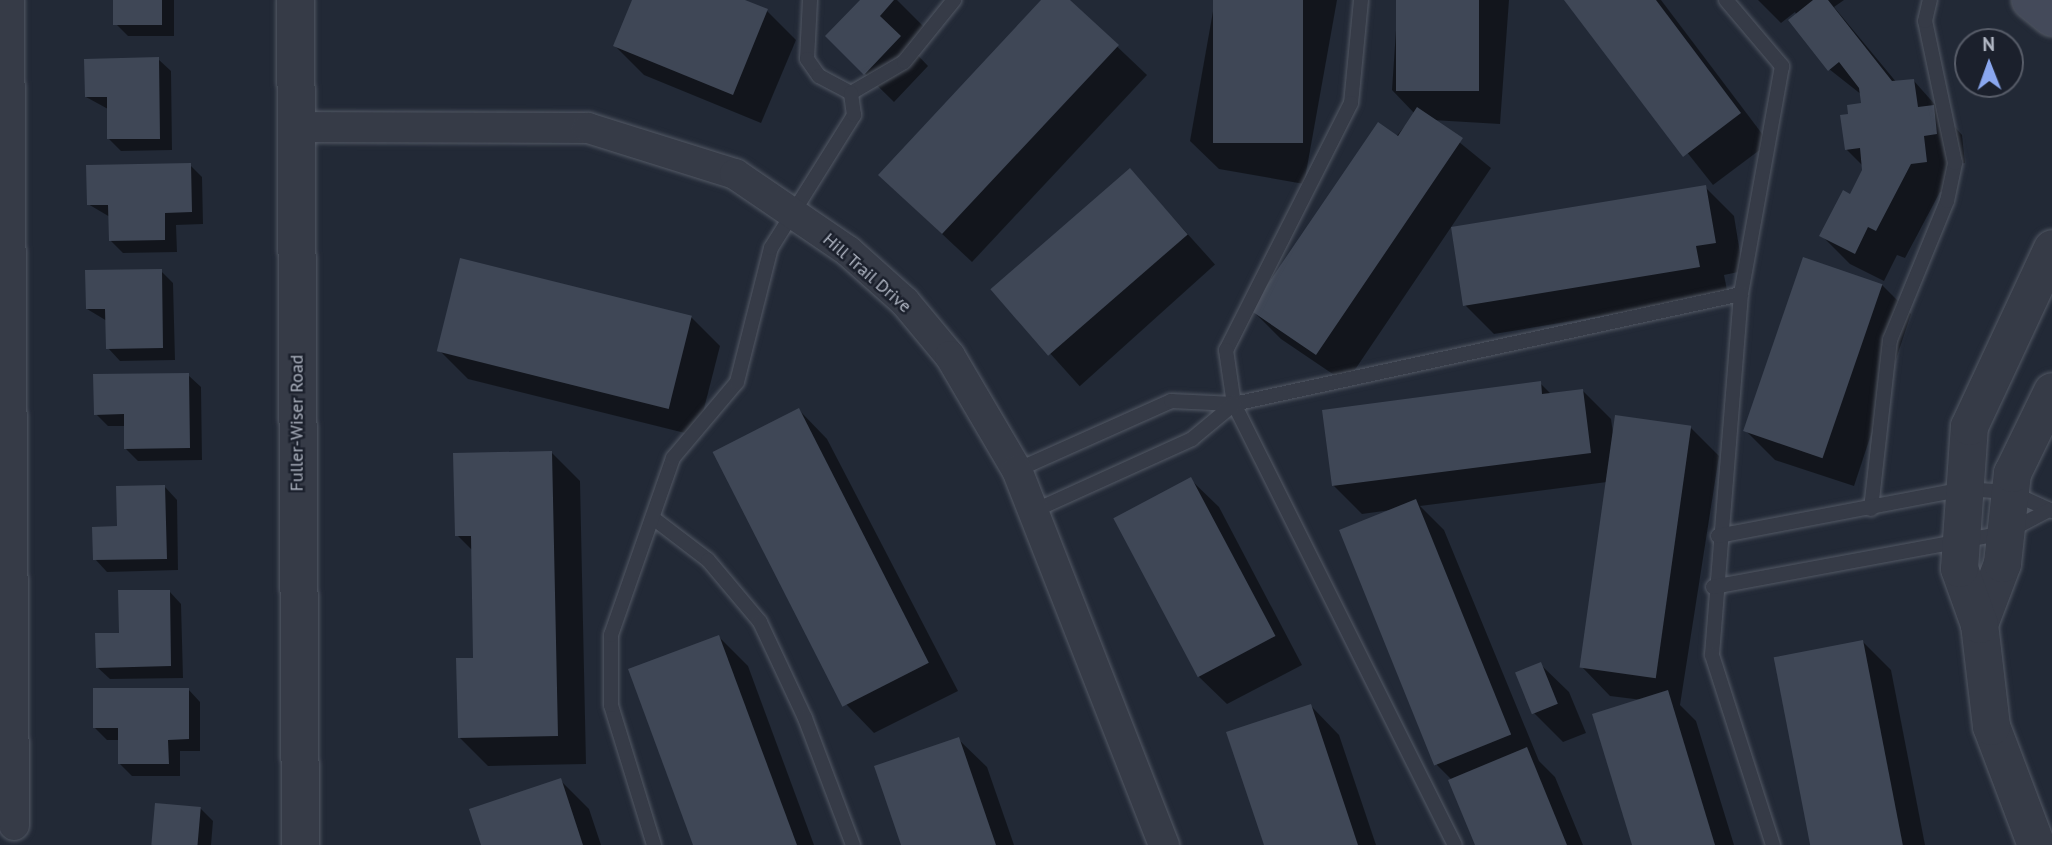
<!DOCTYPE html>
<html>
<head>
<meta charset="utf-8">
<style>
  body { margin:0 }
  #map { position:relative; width:2052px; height:845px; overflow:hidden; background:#222936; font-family:"PT Sans",sans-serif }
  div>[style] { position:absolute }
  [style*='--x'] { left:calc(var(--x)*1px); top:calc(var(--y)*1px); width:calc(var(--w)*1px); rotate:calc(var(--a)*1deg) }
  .shadow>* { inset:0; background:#0007; transform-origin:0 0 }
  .building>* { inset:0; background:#3f4756; transform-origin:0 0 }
  .roads { filter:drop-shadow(0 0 2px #535965) drop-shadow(0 0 2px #535965) }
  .service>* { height:14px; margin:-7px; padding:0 7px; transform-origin:7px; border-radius:7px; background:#363b47 }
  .minor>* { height:30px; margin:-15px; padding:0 15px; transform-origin:15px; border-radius:15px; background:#363b47 }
  .tertiary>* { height:37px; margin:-18.5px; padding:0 18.5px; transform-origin:18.5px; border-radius:18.5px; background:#363b47 }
  .secondary>* { height:38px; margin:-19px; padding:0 19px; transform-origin:19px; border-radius:19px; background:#444a5a }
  span { translate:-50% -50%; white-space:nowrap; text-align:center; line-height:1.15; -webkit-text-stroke:5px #1b202c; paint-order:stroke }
  .street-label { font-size:18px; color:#b0b6c3 }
  .north { position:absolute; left:1954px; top:28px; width:70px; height:70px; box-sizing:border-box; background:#1b202c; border:2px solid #575c68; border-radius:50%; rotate:359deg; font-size:19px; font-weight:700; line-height:28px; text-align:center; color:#b0b6c3 }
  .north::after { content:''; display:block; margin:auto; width:24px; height:32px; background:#8aa7ef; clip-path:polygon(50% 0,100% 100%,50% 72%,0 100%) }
</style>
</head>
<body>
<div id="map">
  <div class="shadow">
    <div style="clip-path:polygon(115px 0,174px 0,174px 36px,128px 36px,116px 24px)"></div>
    <div style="clip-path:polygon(634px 0,740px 0,767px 11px,796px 40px,761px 123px,644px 75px,615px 46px)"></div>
    <div style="clip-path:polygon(863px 0,897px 0,924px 27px,908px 45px,928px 66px,894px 102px,827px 36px)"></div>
    <div style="clip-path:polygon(1043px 0,1068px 0,1147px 75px,972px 262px,909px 203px)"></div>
    <div style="clip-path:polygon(1215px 0,1337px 0,1304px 184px,1219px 169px,1190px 141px)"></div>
    <div style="clip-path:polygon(1398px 0,1509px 0,1500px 124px,1432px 120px,1491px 168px,1346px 383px,1281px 339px,1252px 310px,1415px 114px,1392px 90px)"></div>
    <div style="clip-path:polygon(1566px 0,1661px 0,1769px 143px,1713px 185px)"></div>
    <div style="clip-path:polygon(1758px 0,1844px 0,1834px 7px,1897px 83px,1914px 81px,1962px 135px,1965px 163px,1952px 165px,1955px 190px,1940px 192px,1905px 258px,1897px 255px,1884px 281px,1850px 264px,1821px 235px,1851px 197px,1864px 167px,1847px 150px,1850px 116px,1863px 105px,1862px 95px,1829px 69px,1795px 12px,1781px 23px)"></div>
    <div style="clip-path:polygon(158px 59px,171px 71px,172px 150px,121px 151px,109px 139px,108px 109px,86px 97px)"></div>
    <div style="clip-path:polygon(190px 165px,202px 177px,203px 224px,176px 225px,177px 252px,123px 253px,111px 241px,110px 217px,88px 204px)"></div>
    <div style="left:1130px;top:170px;width:127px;height:182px;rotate:48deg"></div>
    <div style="clip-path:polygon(1705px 187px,1734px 216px,1743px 271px,1724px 275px,1728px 295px,1494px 334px,1465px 305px)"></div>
    <div style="clip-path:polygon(161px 271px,173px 283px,175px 360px,120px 361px,108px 348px,107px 321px,87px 309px)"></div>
    <div style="clip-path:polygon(1882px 285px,1911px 314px,1854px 486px,1775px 460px,1746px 431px)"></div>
    <div style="clip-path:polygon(691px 317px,720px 346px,697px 436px,468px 379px,439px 350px)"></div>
    <div style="clip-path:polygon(188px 375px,201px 387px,202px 460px,138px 461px,126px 449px,126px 426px,108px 426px,96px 414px)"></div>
    <div style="clip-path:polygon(1540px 383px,1551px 394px,1582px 390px,1611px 419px,1613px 433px,1690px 427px,1719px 456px,1680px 705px,1696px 721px,1734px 845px,1634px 845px,1642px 700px,1610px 696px,1582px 667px,1607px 482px,1420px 506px,1444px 530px,1539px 761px,1555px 777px,1583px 845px,1477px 845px,1452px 780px,1437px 765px,1391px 510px,1362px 514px,1333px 485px)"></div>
    <div style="clip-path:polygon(799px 410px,827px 439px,958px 691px,874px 733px,846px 704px,716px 453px)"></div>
    <div style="clip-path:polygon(551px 452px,580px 481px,586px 764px,488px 766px,460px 738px,475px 660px,473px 551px,457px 535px)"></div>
    <div style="clip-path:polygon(1190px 479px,1219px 507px,1302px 665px,1227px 704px,1198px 676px)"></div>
    <div style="clip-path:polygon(165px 487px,177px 500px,178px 570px,107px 572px,95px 559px)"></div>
    <div style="clip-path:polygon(169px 591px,181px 604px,183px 678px,110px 679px,97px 667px,121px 634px)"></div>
    <div style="clip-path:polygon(719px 637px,748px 666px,814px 845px,695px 845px)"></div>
    <div style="clip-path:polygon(1862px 641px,1891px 670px,1925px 845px,1813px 845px)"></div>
    <div style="clip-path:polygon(1540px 664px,1569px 692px,1586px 733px,1563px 742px,1534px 713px)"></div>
    <div style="clip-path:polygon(188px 689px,200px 702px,200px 751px,180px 751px,180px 776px,132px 776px,119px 763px,119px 740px,107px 740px,95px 728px)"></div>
    <div style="clip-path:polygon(1311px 706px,1339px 735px,1376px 845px,1266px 845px)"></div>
    <div style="clip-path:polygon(958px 739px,987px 767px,1014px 845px,903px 845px)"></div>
    <div style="clip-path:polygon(560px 780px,589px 809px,601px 845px,483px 845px)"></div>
    <div style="clip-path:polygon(200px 808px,213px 821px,211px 845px,153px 845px)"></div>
  </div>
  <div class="building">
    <div style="left:113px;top:0;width:49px;height:25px"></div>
    <div style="clip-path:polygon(632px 0,745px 0,768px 9px,733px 95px,613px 46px)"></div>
    <div style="clip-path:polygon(860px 0,894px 0,880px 16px,901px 36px,864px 75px,825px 36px)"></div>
    <div style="clip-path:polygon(1041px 0,1070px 0,1119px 45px,942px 234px,878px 175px)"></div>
    <div style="left:1213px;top:0;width:90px;height:143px"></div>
    <div style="left:1396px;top:0;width:83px;height:91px"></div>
    <div style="clip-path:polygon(1564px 0,1656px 0,1741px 113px,1683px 157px)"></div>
    <div style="clip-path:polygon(1813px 0,1828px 0,1892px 81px,1914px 79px,1918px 107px,1934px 105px,1937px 134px,1924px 136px,1927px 162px,1911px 164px,1876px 231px,1868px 227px,1855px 254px,1819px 236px,1843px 190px,1850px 194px,1862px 170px,1860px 148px,1845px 150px,1840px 115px,1848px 114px,1847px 105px,1861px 103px,1859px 88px,1839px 62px,1828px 71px,1788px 20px)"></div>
    <div style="clip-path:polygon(159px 57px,160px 139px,107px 139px,107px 97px,85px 97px,84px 59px)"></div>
    <div style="clip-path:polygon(1417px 107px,1463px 138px,1316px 355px,1250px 310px,1378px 122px,1398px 136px)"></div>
    <div style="clip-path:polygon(191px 163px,192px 212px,165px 213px,165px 240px,109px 241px,108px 205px,87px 205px,86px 165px)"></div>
    <div style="left:1130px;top:168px;width:88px;height:185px;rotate:49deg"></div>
    <div style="clip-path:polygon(1706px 185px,1716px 243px,1696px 246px,1700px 267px,1463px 306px,1451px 227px)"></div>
    <div style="left:1803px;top:257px;width:84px;height:184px;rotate:19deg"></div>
    <div style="left:460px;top:258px;width:239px;height:96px;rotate:14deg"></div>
    <div style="clip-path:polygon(162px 269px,163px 348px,106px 349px,105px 309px,86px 309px,85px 270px)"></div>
    <div style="clip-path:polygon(189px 373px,190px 448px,124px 449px,124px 414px,94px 415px,93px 374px)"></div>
    <div style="clip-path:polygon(1541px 381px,1542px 394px,1583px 389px,1591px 453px,1332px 486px,1322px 410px)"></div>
    <div style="left:799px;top:408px;width:286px;height:97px;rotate:63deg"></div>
    <div style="left:1615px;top:415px;width:77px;height:255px;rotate:8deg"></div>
    <div style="clip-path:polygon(552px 451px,558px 736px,458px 738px,456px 658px,473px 658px,471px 536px,455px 536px,453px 453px)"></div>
    <div style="left:1191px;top:477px;width:180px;height:88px;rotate:62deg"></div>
    <div style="clip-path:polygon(165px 485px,167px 559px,93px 560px,92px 527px,117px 526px,116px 486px)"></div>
    <div style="left:1416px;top:499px;width:254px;height:83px;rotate:68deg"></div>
    <div style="clip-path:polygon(118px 590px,170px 590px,171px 666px,96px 668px,95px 633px,119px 633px)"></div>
    <div style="clip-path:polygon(719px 635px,797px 845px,693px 845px,628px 669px)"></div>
    <div style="left:1863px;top:640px;width:209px;height:91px;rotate:79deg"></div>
    <div style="left:1541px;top:662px;width:45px;height:28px;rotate:68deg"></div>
    <div style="clip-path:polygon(93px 688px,189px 688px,189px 739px,168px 740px,169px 764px,118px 764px,118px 728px,93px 728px)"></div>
    <div style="clip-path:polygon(1668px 690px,1715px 845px,1632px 845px,1592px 714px)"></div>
    <div style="clip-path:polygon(1311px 704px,1358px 845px,1264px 845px,1226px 732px)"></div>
    <div style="clip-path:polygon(959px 737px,996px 845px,901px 845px,874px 766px)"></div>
    <div style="clip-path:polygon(1527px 747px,1567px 845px,1475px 845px,1448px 780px)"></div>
    <div style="clip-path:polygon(561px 778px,583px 845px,481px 845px,469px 809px)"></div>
    <div style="left:155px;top:803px;width:46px;height:42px;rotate:5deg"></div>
  </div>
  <div class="roads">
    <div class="service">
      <div style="--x:810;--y:0;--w:59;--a:92.9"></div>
      <div style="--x:807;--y:59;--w:21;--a:55"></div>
      <div style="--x:819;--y:76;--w:36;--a:28"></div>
      <div style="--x:1361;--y:0;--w:103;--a:95.5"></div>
      <div style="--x:1351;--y:103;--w:277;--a:116.8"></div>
      <div style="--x:1226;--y:350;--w:55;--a:81.6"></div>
      <div style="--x:1234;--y:404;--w:493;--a:63.4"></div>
      <div style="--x:1726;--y:0;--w:87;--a:49.7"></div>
      <div style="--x:1782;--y:66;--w:232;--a:100.2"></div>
      <div style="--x:1741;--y:294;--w:362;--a:94.6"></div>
      <div style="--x:1712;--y:655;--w:200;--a:72.2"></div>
      <div style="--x:851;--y:93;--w:61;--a:-30.3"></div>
      <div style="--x:904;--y:62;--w:80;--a:-51.1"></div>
      <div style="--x:1017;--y:470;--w:169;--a:-24.1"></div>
      <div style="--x:1171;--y:401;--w:63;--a:2.7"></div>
      <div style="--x:1234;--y:404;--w:519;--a:-12.24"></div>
      <div style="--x:1038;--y:509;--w:169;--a:-24.4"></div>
      <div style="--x:1192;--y:439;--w:55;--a:-39.8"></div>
      <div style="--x:1871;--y:509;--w:170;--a:-83.6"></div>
      <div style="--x:1890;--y:340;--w:150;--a:-67.7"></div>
      <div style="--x:1947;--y:201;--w:39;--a:-78"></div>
      <div style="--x:1955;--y:163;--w:145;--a:-101.9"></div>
      <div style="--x:1925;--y:21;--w:22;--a:-77"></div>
      <div style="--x:653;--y:518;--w:69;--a:37.4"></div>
      <div style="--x:708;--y:560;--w:81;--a:50"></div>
      <div style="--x:760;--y:622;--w:106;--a:64.9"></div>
      <div style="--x:805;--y:718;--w:136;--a:69.3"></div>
      <div style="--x:1718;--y:536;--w:250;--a:-10.8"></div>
      <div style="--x:1964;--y:489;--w:46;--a:3.7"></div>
      <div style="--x:2010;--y:492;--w:46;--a:24.3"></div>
      <div style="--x:1713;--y:587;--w:297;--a:-10.5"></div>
      <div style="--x:2005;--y:533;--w:50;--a:-27.6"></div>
      <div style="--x:654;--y:845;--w:146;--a:-107.1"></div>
      <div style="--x:611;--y:705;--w:70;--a:-90"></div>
      <div style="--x:611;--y:635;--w:188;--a:-70.7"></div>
      <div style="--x:673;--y:458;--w:99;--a:-49.9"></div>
      <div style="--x:737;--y:382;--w:138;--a:-75.8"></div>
      <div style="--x:771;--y:248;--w:157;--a:-58"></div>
      <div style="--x:854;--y:115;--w:22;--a:-98"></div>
    </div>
    <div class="minor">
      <div style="--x:9;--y:0;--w:825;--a:89.65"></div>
      <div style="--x:295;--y:127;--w:293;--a:0.2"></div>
      <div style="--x:588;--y:128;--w:154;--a:17.4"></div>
      <div style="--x:735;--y:174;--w:137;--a:34.3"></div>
      <div style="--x:848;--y:251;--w:76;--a:41.8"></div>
      <div style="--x:905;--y:302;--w:70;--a:50.2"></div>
      <div style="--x:950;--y:356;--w:132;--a:59.6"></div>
      <div style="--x:1017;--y:470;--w:403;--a:68.6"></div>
    </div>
    <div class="tertiary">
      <div style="--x:295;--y:0;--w:845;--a:89.66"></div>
      <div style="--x:1979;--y:624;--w:65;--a:-69.3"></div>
      <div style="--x:2002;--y:563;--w:91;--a:-83.7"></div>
      <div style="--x:2012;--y:473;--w:91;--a:-64"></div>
      <div style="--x:2036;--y:845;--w:127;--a:-110.7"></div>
      <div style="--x:1991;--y:726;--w:103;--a:-96.7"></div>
      <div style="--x:1979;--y:624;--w:59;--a:-109.7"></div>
      <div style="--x:1959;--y:568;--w:142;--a:-86"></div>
      <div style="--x:1969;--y:426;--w:196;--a:-65"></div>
    </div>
    <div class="secondary">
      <div style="--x:2031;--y:0;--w:27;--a:39"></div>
    </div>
  </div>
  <div class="street-label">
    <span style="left:867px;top:273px;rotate:41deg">Hill Trail Drive</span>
    <span style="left:297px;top:423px;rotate:-90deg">Fuller-Wiser Road</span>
  </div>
  <div class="north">N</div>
</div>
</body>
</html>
